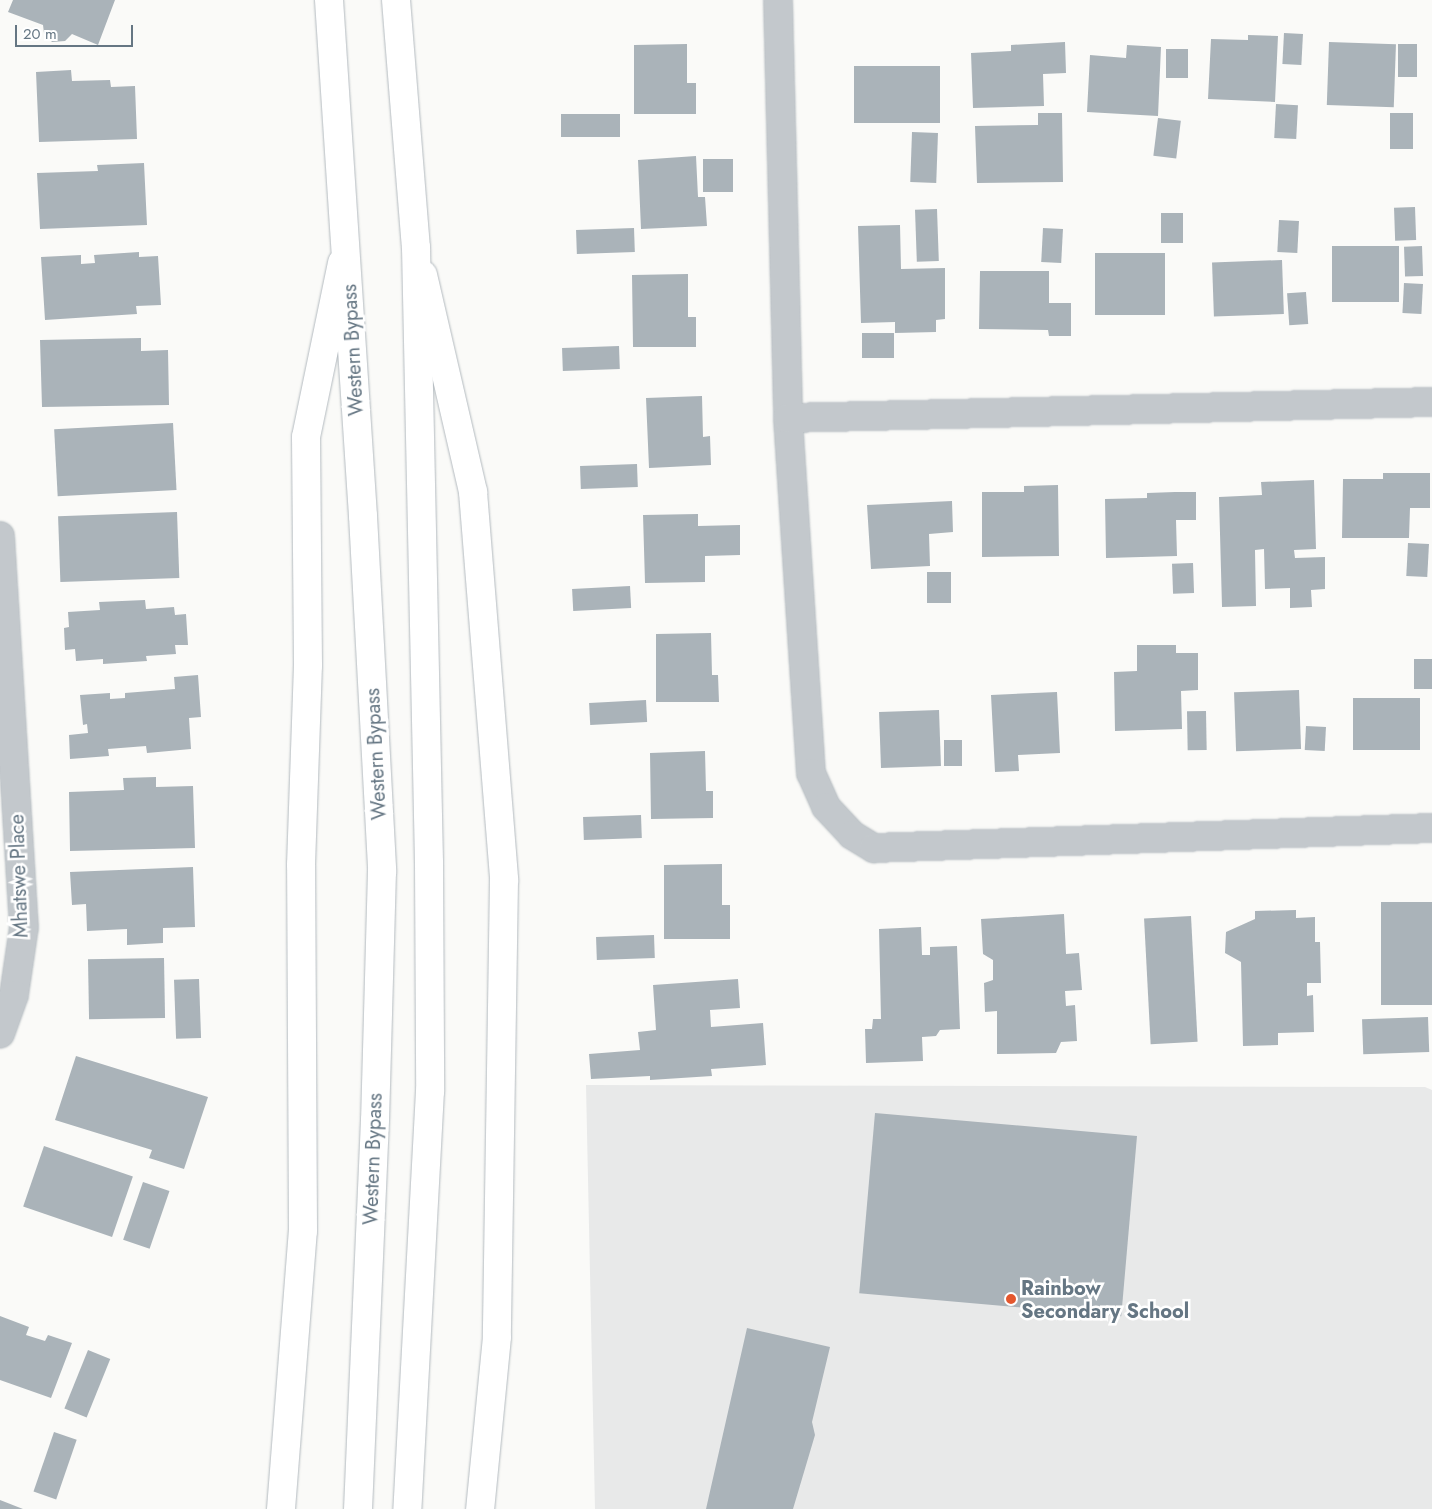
<!DOCTYPE html>
<html>
<head>
<meta charset="utf-8">
<style>
  body { margin:0 }
  #map { position:relative; width:1432px; height:1509px; overflow:hidden; background:#fafaf8; font-family:Jost,sans-serif }
  div>[style] { position:absolute }
  [style*='--x'] { left:calc(var(--x)*1px); top:calc(var(--y)*1px); width:calc(var(--w)*1px); rotate:calc(var(--a)*1deg) }
  .built>* { inset:0; background:#e8e9e9 }
  .building>* { inset:0; background:#aab3b9; transform-origin:0 0 }
  .roads { filter:drop-shadow(0 0 1px #b3babf) drop-shadow(0 0 1px #b3babf) }
  .street>* { height:28px; margin:-14px; padding:0 14px; transform-origin:14px; border-radius:14px; background:#c3c8cc }
  .secondary>* { height:28px; margin:-14px; padding:0 14px; transform-origin:14px; border-radius:14px; background:#fff }
  .highway>* { height:28px; margin:-14px; padding:0 14px; transform-origin:14px; border-radius:14px; background:#fff }
  .dots>* { width:14px; height:14px; translate:-50% -50%; box-sizing:border-box; border:2px solid #fff; border-radius:50% }
  span { translate:-50% -50%; white-space:nowrap; text-align:center; line-height:1.15; -webkit-text-stroke:5px #fff; paint-order:stroke }
  .street-label { font-size:20px; color:#657683 }
  .poi-label { font-size:20px; color:#657683; font-weight:700 }
  .left { translate:0 -50%; text-align:left }
  .scale { position:absolute; left:15px; top:25px; width:118px; height:22px; box-sizing:border-box; border:2px solid #657683; border-top:0; padding-left:6px; font-size:15px; line-height:18px; white-space:nowrap; color:#657683; -webkit-text-stroke:4px #fff; paint-order:stroke }
</style>
</head>
<body>
<div id="map">
  <div class="built">
    <div style="clip-path:polygon(586px 1085px,1425px 1087px,1432px 1090px,1432px 1509px,595px 1509px)"></div>
  </div>
  <div class="building">
    <div style="clip-path:polygon(13px 0,115px 0,98px 45px,72px 34px,65px 41px,52px 42px,44px 33px,43px 25px,8px 12px)"></div>
    <div style="left:1284px;top:33px;width:19px;height:31px;rotate:3deg"></div>
    <div style="clip-path:polygon(1248px 35px,1278px 36px,1275px 102px,1208px 99px,1211px 39px,1248px 40px)"></div>
    <div style="clip-path:polygon(1065px 42px,1066px 73px,1043px 74px,1044px 106px,973px 108px,971px 53px,1011px 51px,1011px 45px)"></div>
    <div style="left:1329px;top:42px;width:67px;height:63px;rotate:2deg"></div>
    <div style="clip-path:polygon(687px 44px,687px 83px,696px 83px,696px 114px,634px 114px,634px 45px)"></div>
    <div style="left:1398px;top:44px;width:19px;height:33px"></div>
    <div style="clip-path:polygon(1127px 45px,1161px 47px,1158px 116px,1087px 112px,1090px 55px,1126px 58px)"></div>
    <div style="left:1166px;top:49px;width:22px;height:29px"></div>
    <div style="left:854px;top:66px;width:86px;height:57px"></div>
    <div style="clip-path:polygon(71px 70px,72px 81px,110px 80px,111px 87px,135px 86px,137px 139px,39px 142px,36px 72px)"></div>
    <div style="left:1276px;top:104px;width:22px;height:34px;rotate:3deg"></div>
    <div style="clip-path:polygon(1038px 113px,1062px 113px,1063px 182px,977px 183px,975px 126px,1038px 125px)"></div>
    <div style="left:1390px;top:113px;width:23px;height:36px"></div>
    <div style="left:620px;top:114px;width:23px;height:59px;rotate:90deg"></div>
    <div style="left:1158px;top:118px;width:23px;height:38px;rotate:7deg"></div>
    <div style="left:912px;top:132px;width:26px;height:50px;rotate:2deg"></div>
    <div style="clip-path:polygon(696px 156px,698px 197px,705px 197px,707px 226px,641px 229px,638px 160px)"></div>
    <div style="left:703px;top:159px;width:30px;height:33px"></div>
    <div style="clip-path:polygon(144px 163px,147px 225px,40px 229px,37px 173px,98px 171px,97px 165px)"></div>
    <div style="left:1415px;top:207px;width:33px;height:21px;rotate:88deg"></div>
    <div style="left:937px;top:209px;width:52px;height:22px;rotate:88deg"></div>
    <div style="left:1161px;top:213px;width:22px;height:30px"></div>
    <div style="left:1279px;top:220px;width:20px;height:32px;rotate:3deg"></div>
    <div style="clip-path:polygon(900px 225px,901px 269px,945px 268px,945px 319px,936px 320px,936px 332px,895px 333px,895px 322px,861px 323px,858px 226px)"></div>
    <div style="left:634px;top:228px;width:24px;height:58px;rotate:88deg"></div>
    <div style="left:1043px;top:228px;width:20px;height:34px;rotate:3deg"></div>
    <div style="left:1332px;top:246px;width:67px;height:56px"></div>
    <div style="left:1422px;top:246px;width:30px;height:18px;rotate:88deg"></div>
    <div style="clip-path:polygon(139px 252px,139px 257px,158px 256px,161px 305px,136px 306px,137px 314px,45px 320px,41px 257px,81px 255px,81px 264px,95px 263px,94px 255px)"></div>
    <div style="left:1095px;top:253px;width:70px;height:62px"></div>
    <div style="left:1282px;top:260px;width:54px;height:70px;rotate:88deg"></div>
    <div style="clip-path:polygon(980px 271px,1049px 271px,1049px 303px,1071px 303px,1071px 336px,1049px 336px,1048px 330px,979px 329px)"></div>
    <div style="clip-path:polygon(688px 274px,688px 317px,696px 317px,696px 347px,633px 347px,632px 275px)"></div>
    <div style="left:1404px;top:283px;width:19px;height:30px;rotate:3deg"></div>
    <div style="left:1306px;top:292px;width:32px;height:19px;rotate:86deg"></div>
    <div style="left:862px;top:333px;width:32px;height:25px"></div>
    <div style="clip-path:polygon(141px 338px,141px 351px,168px 350px,169px 405px,42px 407px,40px 340px)"></div>
    <div style="left:619px;top:346px;width:23px;height:57px;rotate:88deg"></div>
    <div style="clip-path:polygon(702px 396px,703px 437px,710px 436px,711px 465px,649px 468px,646px 398px)"></div>
    <div style="left:173px;top:423px;width:67px;height:119px;rotate:87deg"></div>
    <div style="left:637px;top:464px;width:23px;height:57px;rotate:88deg"></div>
    <div style="clip-path:polygon(1383px 473px,1430px 473px,1430px 508px,1410px 508px,1409px 538px,1342px 538px,1343px 479px,1383px 479px)"></div>
    <div style="clip-path:polygon(1314px 480px,1316px 549px,1294px 550px,1295px 558px,1325px 557px,1325px 589px,1311px 590px,1312px 607px,1290px 608px,1290px 588px,1265px 589px,1264px 549px,1255px 550px,1256px 606px,1222px 607px,1219px 497px,1262px 495px,1261px 482px)"></div>
    <div style="clip-path:polygon(1058px 485px,1059px 556px,982px 557px,982px 492px,1024px 492px,1024px 486px)"></div>
    <div style="clip-path:polygon(1175px 492px,1196px 492px,1196px 520px,1176px 520px,1177px 556px,1106px 558px,1105px 499px,1147px 498px,1147px 493px)"></div>
    <div style="clip-path:polygon(952px 501px,953px 532px,929px 534px,930px 566px,871px 569px,867px 505px)"></div>
    <div style="left:177px;top:512px;width:66px;height:119px;rotate:88deg"></div>
    <div style="clip-path:polygon(698px 514px,698px 526px,740px 525px,740px 555px,705px 556px,705px 582px,645px 583px,643px 515px)"></div>
    <div style="left:1408px;top:543px;width:21px;height:33px;rotate:3deg"></div>
    <div style="left:1193px;top:563px;width:30px;height:21px;rotate:88deg"></div>
    <div style="left:927px;top:572px;width:24px;height:31px"></div>
    <div style="left:630px;top:586px;width:22px;height:58px;rotate:87deg"></div>
    <div style="clip-path:polygon(145px 600px,146px 609px,174px 607px,175px 615px,186px 614px,188px 645px,175px 645px,176px 654px,146px 656px,147px 661px,103px 664px,103px 659px,76px 661px,75px 649px,65px 650px,64px 628px,69px 627px,68px 612px,100px 610px,99px 602px)"></div>
    <div style="clip-path:polygon(711px 633px,712px 675px,718px 675px,719px 702px,656px 702px,656px 634px)"></div>
    <div style="clip-path:polygon(1137px 645px,1176px 645px,1176px 653px,1198px 653px,1198px 690px,1181px 691px,1182px 729px,1115px 731px,1114px 672px,1137px 671px)"></div>
    <div style="left:1414px;top:659px;width:18px;height:30px"></div>
    <div style="clip-path:polygon(198px 675px,201px 717px,189px 718px,191px 749px,147px 753px,146px 746px,108px 749px,109px 756px,70px 759px,69px 735px,88px 733px,87px 724px,83px 725px,80px 695px,110px 693px,110px 699px,125px 698px,125px 693px,175px 689px,174px 677px)"></div>
    <div style="left:1299px;top:690px;width:59px;height:65px;rotate:88deg"></div>
    <div style="clip-path:polygon(1057px 692px,1060px 753px,1018px 755px,1019px 771px,995px 772px,991px 695px)"></div>
    <div style="left:1353px;top:698px;width:67px;height:52px"></div>
    <div style="left:646px;top:700px;width:22px;height:57px;rotate:87deg"></div>
    <div style="left:939px;top:710px;width:56px;height:60px;rotate:88deg"></div>
    <div style="left:1206px;top:711px;width:39px;height:19px;rotate:89deg"></div>
    <div style="left:1306px;top:726px;width:20px;height:24px;rotate:3deg"></div>
    <div style="left:962px;top:740px;width:26px;height:18px;rotate:90deg"></div>
    <div style="clip-path:polygon(705px 751px,706px 791px,713px 791px,713px 818px,651px 819px,650px 753px)"></div>
    <div style="clip-path:polygon(156px 777px,156px 787px,193px 786px,195px 848px,70px 851px,69px 792px,124px 790px,123px 778px)"></div>
    <div style="left:641px;top:815px;width:23px;height:58px;rotate:88deg"></div>
    <div style="clip-path:polygon(722px 864px,722px 905px,730px 905px,730px 939px,664px 939px,664px 865px)"></div>
    <div style="clip-path:polygon(193px 867px,195px 927px,163px 928px,163px 943px,127px 945px,127px 929px,87px 931px,86px 904px,72px 905px,70px 872px)"></div>
    <div style="left:1432px;top:902px;width:103px;height:51px;rotate:90deg"></div>
    <div style="clip-path:polygon(1296px 910px,1296px 918px,1315px 917px,1315px 942px,1320px 942px,1321px 983px,1307px 983px,1307px 996px,1313px 995px,1314px 1032px,1278px 1033px,1278px 1045px,1243px 1046px,1241px 962px,1225px 953px,1226px 932px,1255px 919px,1255px 911px)"></div>
    <div style="clip-path:polygon(1064px 914px,1066px 954px,1079px 953px,1082px 990px,1065px 991px,1066px 1006px,1075px 1005px,1077px 1041px,1061px 1042px,1056px 1053px,997px 1054px,997px 1011px,985px 1012px,984px 983px,993px 980px,993px 960px,983px 954px,981px 919px)"></div>
    <div style="left:1191px;top:916px;width:126px;height:47px;rotate:87deg"></div>
    <div style="clip-path:polygon(921px 927px,922px 955px,930px 955px,930px 947px,957px 946px,960px 1029px,940px 1030px,936px 1036px,922px 1037px,923px 1061px,866px 1063px,865px 1029px,872px 1029px,873px 1019px,881px 1019px,879px 929px)"></div>
    <div style="left:654px;top:935px;width:23px;height:58px;rotate:88deg"></div>
    <div style="left:164px;top:958px;width:60px;height:76px;rotate:89deg"></div>
    <div style="left:199px;top:979px;width:59px;height:25px;rotate:88deg"></div>
    <div style="clip-path:polygon(738px 979px,740px 1008px,710px 1010px,711px 1027px,763px 1023px,766px 1065px,711px 1069px,712px 1076px,650px 1080px,650px 1076px,591px 1079px,589px 1054px,640px 1050px,638px 1032px,656px 1030px,653px 985px)"></div>
    <div style="left:1428px;top:1017px;width:35px;height:66px;rotate:88deg"></div>
    <div style="clip-path:polygon(76px 1056px,208px 1097px,184px 1169px,149px 1158px,152px 1150px,55px 1120px)"></div>
    <div style="left:875px;top:1113px;width:263px;height:181px;rotate:5deg"></div>
    <div style="left:44px;top:1146px;width:94px;height:64px;rotate:19deg"></div>
    <div style="left:143px;top:1182px;width:28px;height:61px;rotate:19deg"></div>
    <div style="clip-path:polygon(0 1316px,29px 1327px,26px 1335px,45px 1341px,48px 1335px,72px 1343px,51px 1398px,0 1380px)"></div>
    <div style="clip-path:polygon(747px 1328px,830px 1347px,812px 1422px,815px 1435px,793px 1509px,706px 1509px)"></div>
    <div style="left:88px;top:1350px;width:24px;height:63px;rotate:22deg"></div>
    <div style="left:54px;top:1432px;width:24px;height:63px;rotate:19deg"></div>
    <div style="clip-path:polygon(0 1500px,23px 1509px,0 1509px)"></div>
  </div>
  <div class="roads">
    <div class="street">
      <div style="--x:778;--y:0;--w:418;--a:88.6"></div>
      <div style="--x:788;--y:418;--w:356;--a:86.3"></div>
      <div style="--x:811;--y:773;--w:37;--a:66"></div>
      <div style="--x:826;--y:807;--w:38;--a:47"></div>
      <div style="--x:852;--y:835;--w:26;--a:31"></div>
      <div style="--x:874;--y:848;--w:558;--a:-2.05"></div>
      <div style="--x:788;--y:418;--w:644;--a:-1.42"></div>
      <div style="--x:0;--y:536;--w:392;--a:86.5"></div>
      <div style="--x:24;--y:927;--w:69;--a:98.4"></div>
      <div style="--x:14;--y:995;--w:41;--a:109.7"></div>
    </div>
    <div class="secondary">
      <div style="--x:423;--y:275;--w:223;--a:77"></div>
      <div style="--x:473;--y:492;--w:389;--a:85.4"></div>
      <div style="--x:504;--y:880;--w:457;--a:90.9"></div>
      <div style="--x:497;--y:1337;--w:173;--a:95.6"></div>
      <div style="--x:281;--y:1509;--w:279;--a:-85.5"></div>
      <div style="--x:303;--y:1231;--w:366;--a:-90.3"></div>
      <div style="--x:301;--y:865;--w:200;--a:-88"></div>
      <div style="--x:308;--y:665;--w:228;--a:-90.5"></div>
      <div style="--x:306;--y:437;--w:178;--a:-78.3"></div>
    </div>
    <div class="highway">
      <div style="--x:329;--y:0;--w:517;--a:86.23"></div>
      <div style="--x:363;--y:516;--w:356;--a:86.9"></div>
      <div style="--x:382;--y:871;--w:249;--a:91.6"></div>
      <div style="--x:375;--y:1120;--w:389;--a:92.5"></div>
      <div style="--x:396;--y:0;--w:248;--a:85.4"></div>
      <div style="--x:416;--y:247;--w:616;--a:88.79"></div>
      <div style="--x:429;--y:863;--w:228;--a:89.7"></div>
      <div style="--x:430;--y:1091;--w:419;--a:93.1"></div>
    </div>
  </div>
  <div class="dots">
    <div style="left:1011px;top:1299px;background:#e4572e"></div>
  </div>
  <div class="street-label">
    <span style="left:353px;top:350px;rotate:-93deg">Western Bypass</span>
    <span style="left:376px;top:754px;rotate:-93deg">Western Bypass</span>
    <span style="left:19px;top:876px;rotate:-92deg">Mhatswe Place</span>
    <span style="left:373px;top:1159px;rotate:-88deg">Western Bypass</span>
  </div>
  <div class="poi-label">
    <span class="left" style="left:1021px;top:1300px">Rainbow<br>Secondary School</span>
  </div>
  <div class="scale">20 m</div>
</div>
</body>
</html>
